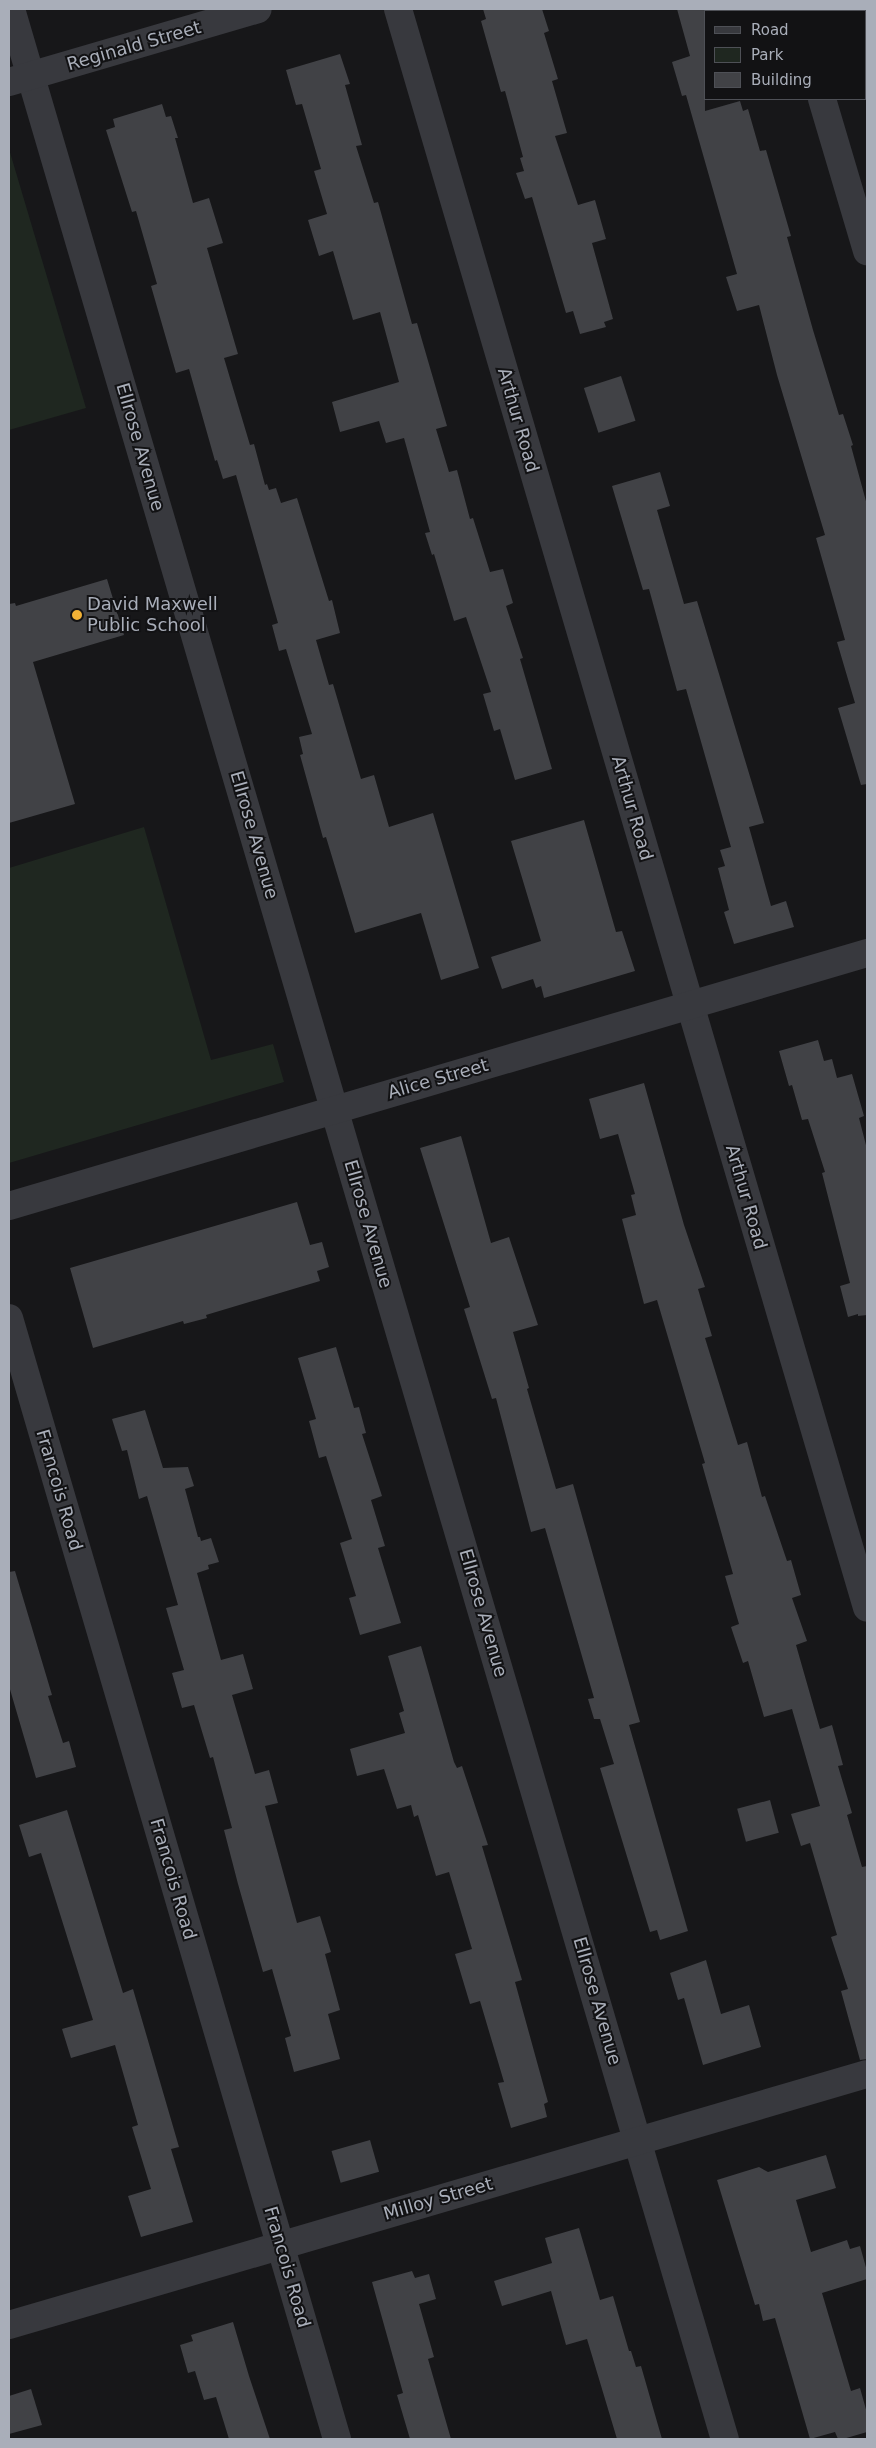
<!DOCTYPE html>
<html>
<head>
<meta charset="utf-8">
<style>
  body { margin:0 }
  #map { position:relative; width:876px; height:2448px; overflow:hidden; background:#171719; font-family:"DejaVu Sans",sans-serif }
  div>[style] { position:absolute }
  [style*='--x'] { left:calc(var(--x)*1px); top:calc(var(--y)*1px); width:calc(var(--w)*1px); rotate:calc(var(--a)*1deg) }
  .green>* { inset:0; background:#1f2720 }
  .building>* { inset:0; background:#414246; transform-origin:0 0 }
  .minor>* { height:28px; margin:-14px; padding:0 14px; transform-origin:14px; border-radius:14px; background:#38393e }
  .dots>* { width:14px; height:14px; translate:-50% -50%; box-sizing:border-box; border:2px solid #121214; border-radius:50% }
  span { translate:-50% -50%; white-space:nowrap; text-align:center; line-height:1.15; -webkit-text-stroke:4px #121214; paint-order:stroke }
  .street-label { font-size:18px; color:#a9aeb9 }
  .poi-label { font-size:18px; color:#a9aeb9 }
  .left { translate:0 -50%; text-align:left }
  .frame { position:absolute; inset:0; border:10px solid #a9aeb9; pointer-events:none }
  .legend { position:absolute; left:704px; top:10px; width:162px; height:90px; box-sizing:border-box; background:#121214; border:1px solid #4e5056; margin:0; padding:6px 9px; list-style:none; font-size:15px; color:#a9aeb9 }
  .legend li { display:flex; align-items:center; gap:10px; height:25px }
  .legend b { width:25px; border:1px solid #4e5056 }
</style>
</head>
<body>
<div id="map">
  <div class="green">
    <div style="clip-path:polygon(9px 149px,86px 408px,9px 430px)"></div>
    <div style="clip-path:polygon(144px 827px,211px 1060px,273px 1044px,284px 1082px,9px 1163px,9px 868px)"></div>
  </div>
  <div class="building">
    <div style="clip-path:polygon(483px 9px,542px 9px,549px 31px,544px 33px,558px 79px,552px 81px,567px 133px,555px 136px,578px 205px,595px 200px,606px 239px,592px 243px,613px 319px,604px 322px,606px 327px,580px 334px,573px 311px,566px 313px,532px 197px,525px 199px,516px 173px,524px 171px,520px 158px,523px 157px,505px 91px,501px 92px,481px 21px,486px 19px)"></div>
    <div style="clip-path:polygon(677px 9px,705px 9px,705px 111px,740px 101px,743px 111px,748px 109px,760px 151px,766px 150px,791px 236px,787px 237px,813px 330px,839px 415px,843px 414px,853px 445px,851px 446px,867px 505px,867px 784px,861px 785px,838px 708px,855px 703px,837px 642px,845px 640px,816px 538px,825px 535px,777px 375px,759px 305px,737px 311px,726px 277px,737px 274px,686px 95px,682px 96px,672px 62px,690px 56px)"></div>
    <div style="clip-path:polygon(340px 54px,350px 84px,345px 85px,362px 145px,356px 146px,374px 203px,378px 202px,412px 324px,417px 323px,447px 426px,436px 429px,449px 472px,457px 470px,470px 519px,473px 518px,490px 572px,503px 569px,513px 603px,506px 606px,523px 658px,520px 659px,552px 769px,515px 780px,500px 729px,494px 731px,483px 694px,491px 692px,466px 617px,454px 621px,434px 554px,432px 555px,425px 533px,430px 532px,404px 438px,386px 443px,379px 421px,340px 432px,332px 402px,399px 382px,380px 312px,353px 320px,333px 251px,319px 256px,308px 220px,327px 214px,314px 171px,321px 169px,302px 104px,296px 105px,286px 70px)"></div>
    <div style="clip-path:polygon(162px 104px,166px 117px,171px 116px,178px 138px,175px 138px,193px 203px,209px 198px,223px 243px,207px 248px,238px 354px,224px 358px,250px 445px,254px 444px,265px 485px,267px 484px,269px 490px,276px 488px,281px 503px,297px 498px,329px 601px,332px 600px,340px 633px,316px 640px,329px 685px,333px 684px,361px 779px,374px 775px,389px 827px,433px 813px,479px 968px,441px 980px,421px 913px,355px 933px,326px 837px,323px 838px,300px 755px,303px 754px,299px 737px,312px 734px,286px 649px,279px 651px,272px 625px,278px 623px,236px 475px,223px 479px,217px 460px,215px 461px,189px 369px,176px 373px,151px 286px,157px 284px,136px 211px,132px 212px,106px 130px,115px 127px,113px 119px)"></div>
    <div style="left:621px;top:376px;width:47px;height:39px;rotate:72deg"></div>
    <div style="clip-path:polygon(660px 472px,670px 506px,657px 510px,684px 604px,697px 601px,764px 823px,749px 827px,771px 906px,786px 901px,794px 927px,734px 944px,724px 912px,729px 910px,718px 868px,725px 866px,720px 850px,731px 847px,686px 689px,677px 691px,649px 589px,643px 590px,612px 486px)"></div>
    <div style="clip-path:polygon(107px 579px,124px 635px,33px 662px,75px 804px,9px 823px,9px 604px,15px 603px,16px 606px)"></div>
    <div style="clip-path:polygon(584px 820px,616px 932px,622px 931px,635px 971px,544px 998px,541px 986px,536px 988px,533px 979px,502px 989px,491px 957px,541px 941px,511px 841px)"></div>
    <div style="clip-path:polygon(818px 1040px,824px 1061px,832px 1059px,837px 1078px,852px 1074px,864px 1116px,859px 1118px,867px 1149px,867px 1315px,858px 1316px,858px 1314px,848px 1317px,840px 1286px,850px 1283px,822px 1173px,825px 1172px,808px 1119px,802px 1120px,792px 1085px,789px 1086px,779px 1051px)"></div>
    <div style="clip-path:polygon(644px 1083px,684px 1225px,705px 1287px,698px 1289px,712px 1336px,705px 1338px,738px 1445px,747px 1442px,762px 1497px,765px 1496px,787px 1561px,791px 1560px,801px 1595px,792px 1598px,807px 1641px,796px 1645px,820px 1729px,832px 1725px,843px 1765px,838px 1766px,852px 1813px,847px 1815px,862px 1867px,867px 1866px,867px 2059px,860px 2060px,841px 1991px,848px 1989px,831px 1937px,837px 1935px,810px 1843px,801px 1846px,791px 1814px,820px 1806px,792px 1709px,764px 1717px,748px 1661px,743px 1663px,731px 1627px,739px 1624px,725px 1576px,733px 1574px,702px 1464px,705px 1463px,657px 1300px,644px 1304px,622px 1219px,636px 1215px,631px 1195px,635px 1194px,618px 1134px,600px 1139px,589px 1099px)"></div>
    <div style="clip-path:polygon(461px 1136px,491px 1243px,509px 1237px,538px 1325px,513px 1332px,529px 1388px,527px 1389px,556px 1489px,573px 1484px,640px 1722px,629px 1725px,688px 1931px,660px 1940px,657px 1930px,650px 1932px,600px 1768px,614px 1764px,600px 1719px,594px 1719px,588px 1699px,594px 1698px,545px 1528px,531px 1532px,496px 1398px,492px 1399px,464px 1309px,470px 1307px,420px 1148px)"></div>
    <div style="clip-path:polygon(297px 1202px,310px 1245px,322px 1242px,329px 1267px,317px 1271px,320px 1281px,206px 1315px,207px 1318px,184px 1324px,183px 1321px,93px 1348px,70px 1268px)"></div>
    <div style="clip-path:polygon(336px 1347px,354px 1408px,359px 1407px,366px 1433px,362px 1434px,382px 1496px,371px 1500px,385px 1546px,378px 1548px,401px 1623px,360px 1635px,349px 1598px,356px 1596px,340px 1543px,352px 1539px,326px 1456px,319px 1458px,309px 1421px,316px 1419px,298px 1358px)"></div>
    <div style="clip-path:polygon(145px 1410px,163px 1468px,188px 1467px,194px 1486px,185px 1489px,198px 1537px,200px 1537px,201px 1541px,211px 1538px,219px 1562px,208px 1565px,209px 1569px,197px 1573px,221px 1660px,243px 1654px,253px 1689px,232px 1695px,255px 1774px,269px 1770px,278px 1803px,265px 1806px,297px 1923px,320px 1916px,331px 1952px,325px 1954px,340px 2010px,328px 2014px,340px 2059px,294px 2072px,285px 2038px,291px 2036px,272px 1969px,263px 1972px,238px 1884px,224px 1830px,232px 1828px,213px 1757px,210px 1758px,194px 1705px,182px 1708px,172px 1673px,184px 1670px,166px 1608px,178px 1605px,147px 1496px,139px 1499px,127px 1450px,122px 1451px,112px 1419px)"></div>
    <div style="clip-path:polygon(15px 1571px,52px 1695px,48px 1696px,63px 1743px,69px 1741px,76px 1767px,36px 1778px,9px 1686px,9px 1572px)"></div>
    <div style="clip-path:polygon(421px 1646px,454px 1762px,457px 1768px,462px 1766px,488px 1845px,482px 1846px,522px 1980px,515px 1982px,548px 2102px,544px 2104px,547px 2117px,511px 2128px,498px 2083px,504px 2082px,480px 2001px,470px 2004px,455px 1954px,472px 1949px,449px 1872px,436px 1876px,418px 1815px,414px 1817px,411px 1805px,397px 1809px,384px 1769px,357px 1776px,350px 1749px,405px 1733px,399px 1713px,404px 1711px,388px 1656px)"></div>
    <div style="left:770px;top:1800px;width:34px;height:34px;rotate:75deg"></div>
    <div style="clip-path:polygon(67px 1810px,123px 1993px,133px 1989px,179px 2147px,171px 2149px,193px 2222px,141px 2237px,128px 2196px,151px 2189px,132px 2127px,138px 2125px,115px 2045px,71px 2058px,62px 2029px,93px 2020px,41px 1853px,29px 1857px,19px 1825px)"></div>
    <div style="clip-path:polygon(706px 1960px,721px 2014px,749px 2005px,761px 2047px,703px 2065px,684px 1998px,678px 2000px,670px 1973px)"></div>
    <div style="left:370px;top:2140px;width:33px;height:40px;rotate:74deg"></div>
    <div style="clip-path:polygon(826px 2155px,836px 2188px,796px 2200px,811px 2252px,847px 2240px,850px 2249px,860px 2246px,867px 2271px,867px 2279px,822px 2293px,851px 2391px,860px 2388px,867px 2413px,867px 2432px,843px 2439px,838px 2439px,835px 2432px,810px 2439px,775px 2318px,763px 2321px,759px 2304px,755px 2305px,717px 2180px,759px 2167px,768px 2172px)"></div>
    <div style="clip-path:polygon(579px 2228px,600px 2300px,613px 2296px,629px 2351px,631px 2351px,636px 2367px,641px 2366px,662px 2439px,617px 2439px,587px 2339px,566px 2345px,551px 2291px,502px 2306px,494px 2281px,552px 2263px,545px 2238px)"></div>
    <div style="clip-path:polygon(412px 2271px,415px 2278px,429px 2274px,436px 2299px,419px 2304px,434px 2357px,428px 2359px,451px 2439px,410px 2439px,397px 2395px,403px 2393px,372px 2282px)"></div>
    <div style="clip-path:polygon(233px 2322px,249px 2376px,270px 2439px,229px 2439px,216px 2397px,204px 2400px,195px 2371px,188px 2373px,180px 2345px,193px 2341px,191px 2335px)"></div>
    <div style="clip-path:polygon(31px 2389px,42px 2425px,9px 2434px,9px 2396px)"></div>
  </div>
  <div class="minor">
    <div style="--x:11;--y:9;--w:2533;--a:73.63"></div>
    <div style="--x:398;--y:9;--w:1666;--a:73.65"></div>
    <div style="--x:796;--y:9;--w:2;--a:90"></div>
    <div style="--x:9;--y:82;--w:259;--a:-16.3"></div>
    <div style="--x:822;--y:99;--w:159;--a:73.5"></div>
    <div style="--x:9;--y:1206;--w:895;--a:-16.43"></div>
    <div style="--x:9;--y:1318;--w:1168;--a:73.69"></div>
    <div style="--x:9;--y:2325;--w:894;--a:-16.31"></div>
  </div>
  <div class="dots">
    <div style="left:77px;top:615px;background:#f1b136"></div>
  </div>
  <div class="street-label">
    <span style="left:134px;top:46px;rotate:-16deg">Reginald Street</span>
    <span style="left:518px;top:420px;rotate:74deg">Arthur Road</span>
    <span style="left:140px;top:447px;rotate:74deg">Ellrose Avenue</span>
    <span style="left:632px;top:808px;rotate:74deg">Arthur Road</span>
    <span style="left:254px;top:835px;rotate:74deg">Ellrose Avenue</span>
    <span style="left:438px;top:1079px;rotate:-16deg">Alice Street</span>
    <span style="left:746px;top:1197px;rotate:74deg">Arthur Road</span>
    <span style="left:368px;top:1224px;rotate:74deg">Ellrose Avenue</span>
    <span style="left:59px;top:1490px;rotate:74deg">Francois Road</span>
    <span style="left:483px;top:1613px;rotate:74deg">Ellrose Avenue</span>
    <span style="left:173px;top:1879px;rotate:74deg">Francois Road</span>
    <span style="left:597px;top:2001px;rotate:74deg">Ellrose Avenue</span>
    <span style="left:438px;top:2199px;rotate:-16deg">Milloy Street</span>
    <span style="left:287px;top:2267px;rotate:74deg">Francois Road</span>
  </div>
  <div class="poi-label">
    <span class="left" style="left:87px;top:615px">David Maxwell<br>Public School</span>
  </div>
  <div class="frame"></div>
  <ul class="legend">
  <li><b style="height:6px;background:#38393e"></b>Road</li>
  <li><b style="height:14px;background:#1f2720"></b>Park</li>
  <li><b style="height:14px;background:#414246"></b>Building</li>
  </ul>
</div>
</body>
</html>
